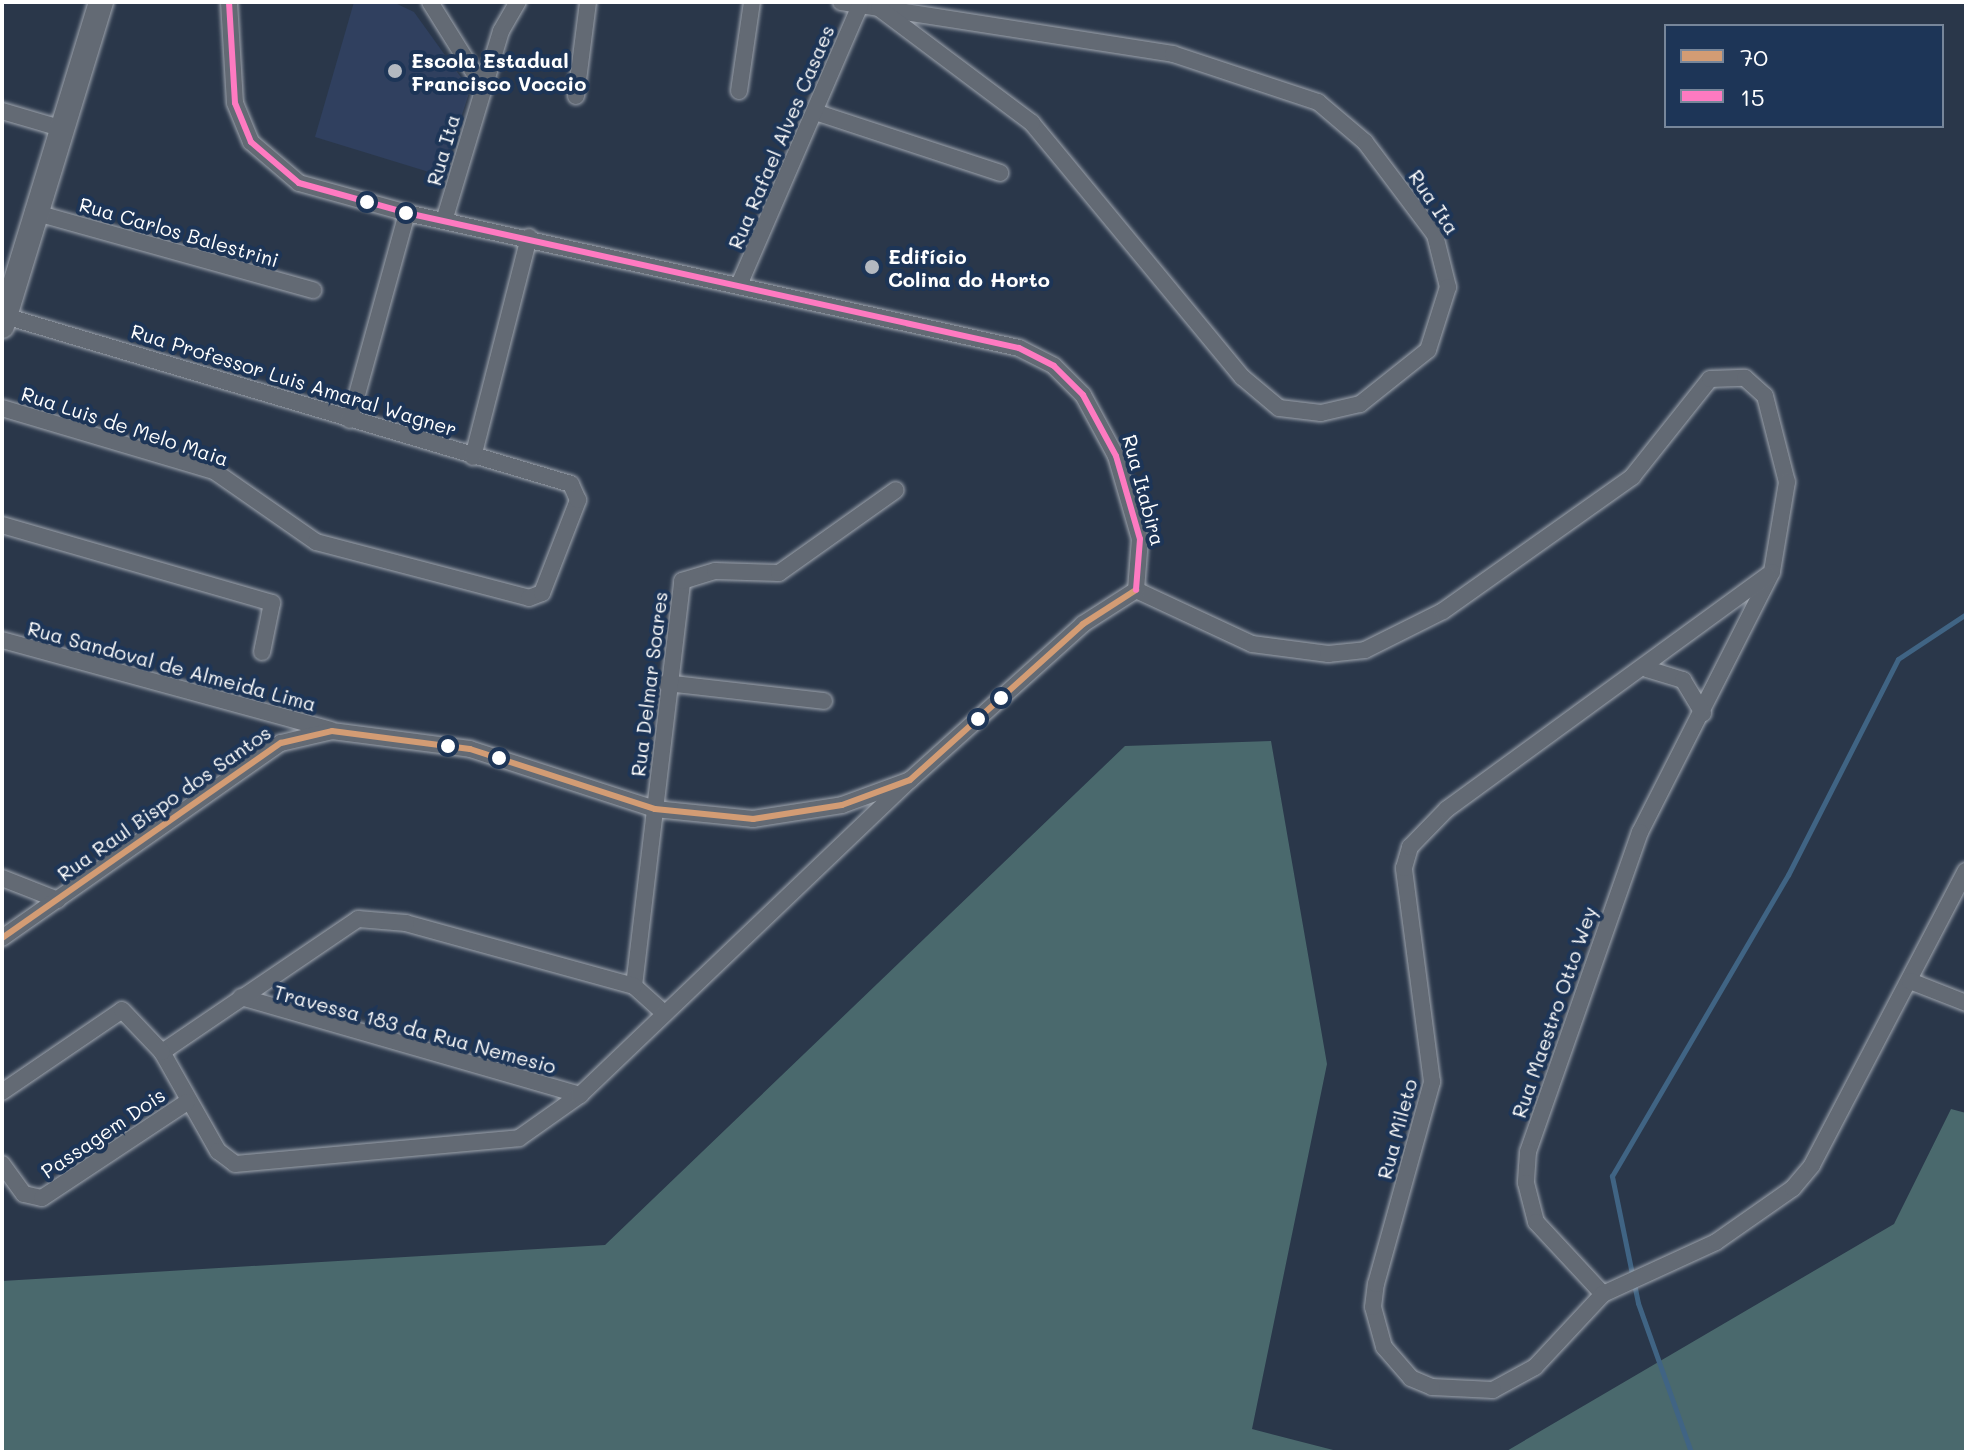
<!DOCTYPE html>
<html>
<head>
<meta charset="utf-8">
<style>
  body { margin:0 }
  #map { position:relative; width:1968px; height:1454px; overflow:hidden; background:#2a374a; font-family:Mali,sans-serif }
  div>[style] { position:absolute }
  [style*='--x'] { left:calc(var(--x)*1px); top:calc(var(--y)*1px); width:calc(var(--w)*1px); rotate:calc(var(--a)*1deg) }
  .built>* { inset:0; background:#30405f }
  .green>* { inset:0; background:#4a696d }
  .stream>* { height:5px; margin:-2.5px; padding:0 2.5px; transform-origin:2.5px; border-radius:2.5px; background:#406484 }
  .roads { filter:drop-shadow(0 0 2px #9fa5ae) drop-shadow(0 0 2px #9fa5ae) }
  .street>* { height:16px; margin:-8px; padding:0 8px; transform-origin:8px; border-radius:8px; background:#636a74 }
  .secondary>* { height:24px; margin:-12px; padding:0 12px; transform-origin:12px; border-radius:12px; background:#636a74 }
  .bus-1>* { height:6px; margin:-3px; padding:0 3px; transform-origin:3px; border-radius:3px; background:#d39c74 }
  .bus-2>* { height:6px; margin:-3px; padding:0 3px; transform-origin:3px; border-radius:3px; background:#fe7ac1 }
  .dots>* { width:22px; height:22px; translate:-50% -50%; box-sizing:border-box; border:4px solid #1d3557; border-radius:50% }
  span { translate:-50% -50%; white-space:nowrap; text-align:center; line-height:1.15; -webkit-text-stroke:8px #1d3557; paint-order:stroke }
  .poi-label { font-size:20px; color:#fff; font-weight:700 }
  .left { translate:0 -50%; text-align:left }
  .street-label { font-size:20px; color:#fff }
  .frame { position:absolute; inset:0; border:4px solid #fff; pointer-events:none }
  .legend { position:absolute; left:1664px; top:24px; width:280px; height:104px; box-sizing:border-box; background:#1d3557; border:2px solid #77869a; margin:0; padding:10px 14px; list-style:none; font-size:24px; color:#fff }
  .legend li { display:flex; align-items:center; gap:16px; height:40px }
  .legend b { width:40px; border:2px solid #77869a }
</style>
</head>
<body>
<div id="map">
  <div class="built">
    <div style="clip-path:polygon(354px 2px,393px 2px,414px 12px,470px 90px,442px 176px,315px 137px)"></div>
  </div>
  <div class="green">
    <div style="clip-path:polygon(1271px 741px,1327px 1064px,1252px 1429px,1341px 1452px,2px 1452px,2px 1281px,605px 1245px,1125px 746px)"></div>
    <div style="clip-path:polygon(1951px 1109px,1966px 1113px,1966px 1452px,1505px 1452px,1894px 1224px)"></div>
  </div>
  <div class="stream">
    <div style="--x:1691;--y:1452;--w:158;--a:-109.6"></div>
    <div style="--x:1638;--y:1303;--w:130;--a:-101.6"></div>
    <div style="--x:1612;--y:1176;--w:349;--a:-59.7"></div>
    <div style="--x:1788;--y:875;--w:242;--a:-63"></div>
    <div style="--x:1898;--y:659;--w:82;--a:-33.5"></div>
  </div>
  <div class="roads">
    <div class="street">
      <div style="--x:229;--y:2;--w:101;--a:86.6"></div>
      <div style="--x:235;--y:103;--w:42;--a:67.7"></div>
      <div style="--x:251;--y:142;--w:63;--a:40.5"></div>
      <div style="--x:299;--y:183;--w:112;--a:15.5"></div>
      <div style="--x:407;--y:213;--w:627;--a:12.44"></div>
      <div style="--x:1019;--y:348;--w:39;--a:27"></div>
      <div style="--x:1054;--y:366;--w:41;--a:45"></div>
      <div style="--x:1083;--y:395;--w:69;--a:61.6"></div>
      <div style="--x:1116;--y:456;--w:86;--a:73.9"></div>
      <div style="--x:1140;--y:539;--w:51;--a:94.5"></div>
      <div style="--x:430;--y:2;--w:100;--a:58.1"></div>
      <div style="--x:841;--y:2;--w:336;--a:8.9"></div>
      <div style="--x:1173;--y:54;--w:153;--a:18.3"></div>
      <div style="--x:1318;--y:102;--w:62;--a:40.4"></div>
      <div style="--x:1365;--y:142;--w:116;--a:53"></div>
      <div style="--x:1435;--y:235;--w:54;--a:76"></div>
      <div style="--x:1448;--y:287;--w:66;--a:107.6"></div>
      <div style="--x:1428;--y:350;--w:87;--a:141.5"></div>
      <div style="--x:1360;--y:404;--w:40;--a:167"></div>
      <div style="--x:1321;--y:413;--w:42;--a:-173.2"></div>
      <div style="--x:1279;--y:408;--w:48;--a:-140"></div>
      <div style="--x:1242;--y:377;--w:330;--a:-129.6"></div>
      <div style="--x:1032;--y:123;--w:191;--a:-143.1"></div>
      <div style="--x:739;--y:91;--w:90;--a:-81.7"></div>
      <div style="--x:576;--y:96;--w:95;--a:-82.7"></div>
      <div style="--x:2;--y:111;--w:60;--a:16.3"></div>
      <div style="--x:815;--y:112;--w:195;--a:18.2"></div>
      <div style="--x:33;--y:212;--w:291;--a:15.6"></div>
      <div style="--x:444;--y:221;--w:198;--a:-73.3"></div>
      <div style="--x:501;--y:31;--w:34;--a:-60"></div>
      <div style="--x:739;--y:285;--w:305;--a:-66.6"></div>
      <div style="--x:2;--y:408;--w:221;--a:16.6"></div>
      <div style="--x:214;--y:471;--w:124;--a:34.8"></div>
      <div style="--x:316;--y:542;--w:220;--a:14.7"></div>
      <div style="--x:529;--y:598;--w:14;--a:-21"></div>
      <div style="--x:542;--y:593;--w:100;--a:-68.8"></div>
      <div style="--x:578;--y:500;--w:17;--a:-114"></div>
      <div style="--x:571;--y:484;--w:590;--a:-163.47"></div>
      <div style="--x:350;--y:420;--w:215;--a:-74.6"></div>
      <div style="--x:473;--y:457;--w:227;--a:-75.7"></div>
      <div style="--x:2;--y:525;--w:281;--a:16.1"></div>
      <div style="--x:272;--y:603;--w:50;--a:101.5"></div>
      <div style="--x:1136;--y:590;--w:128;--a:25"></div>
      <div style="--x:1252;--y:644;--w:77;--a:7.5"></div>
      <div style="--x:1328;--y:654;--w:37;--a:-6"></div>
      <div style="--x:1365;--y:650;--w:87;--a:-26.6"></div>
      <div style="--x:1443;--y:611;--w:232;--a:-35.3"></div>
      <div style="--x:1632;--y:477;--w:125;--a:-51.5"></div>
      <div style="--x:1710;--y:379;--w:35;--a:-2"></div>
      <div style="--x:1745;--y:378;--w:27;--a:42"></div>
      <div style="--x:1765;--y:396;--w:89;--a:75.7"></div>
      <div style="--x:1787;--y:482;--w:91;--a:99.5"></div>
      <div style="--x:1772;--y:572;--w:292;--a:116.9"></div>
      <div style="--x:1640;--y:832;--w:339;--a:109.3"></div>
      <div style="--x:1528;--y:1152;--w:31;--a:94"></div>
      <div style="--x:1526;--y:1183;--w:40;--a:75.6"></div>
      <div style="--x:1536;--y:1222;--w:98;--a:47.1"></div>
      <div style="--x:1603;--y:1294;--w:124;--a:-24.7"></div>
      <div style="--x:1716;--y:1242;--w:94;--a:-35"></div>
      <div style="--x:1793;--y:1188;--w:30;--a:-50"></div>
      <div style="--x:1812;--y:1165;--w:332;--a:-62.4"></div>
      <div style="--x:2;--y:640;--w:340;--a:15.3"></div>
      <div style="--x:1647;--y:669;--w:38;--a:17"></div>
      <div style="--x:1683;--y:680;--w:39;--a:59"></div>
      <div style="--x:666;--y:683;--w:159;--a:6.5"></div>
      <div style="--x:2;--y:878;--w:60;--a:21.4"></div>
      <div style="--x:2;--y:938;--w:340;--a:-35"></div>
      <div style="--x:281;--y:743;--w:52;--a:-13.2"></div>
      <div style="--x:332;--y:731;--w:139;--a:7.4"></div>
      <div style="--x:470;--y:749;--w:194;--a:18"></div>
      <div style="--x:655;--y:809;--w:99;--a:5.8"></div>
      <div style="--x:753;--y:819;--w:90;--a:-8.9"></div>
      <div style="--x:842;--y:805;--w:72;--a:-20.2"></div>
      <div style="--x:910;--y:780;--w:233;--a:-42"></div>
      <div style="--x:1083;--y:624;--w:63;--a:-32.7"></div>
      <div style="--x:1910;--y:981;--w:60;--a:21.4"></div>
      <div style="--x:634;--y:986;--w:408;--a:-83.2"></div>
      <div style="--x:682;--y:581;--w:34;--a:-17"></div>
      <div style="--x:715;--y:571;--w:64;--a:1.8"></div>
      <div style="--x:779;--y:573;--w:143;--a:-35.4"></div>
      <div style="--x:241;--y:997;--w:353;--a:16.1"></div>
      <div style="--x:664;--y:1013;--w:40;--a:-138"></div>
      <div style="--x:634;--y:986;--w:237;--a:-164.6"></div>
      <div style="--x:406;--y:923;--w:48;--a:-175.2"></div>
      <div style="--x:358;--y:919;--w:237;--a:145.8"></div>
      <div style="--x:162;--y:1052;--w:114;--a:60.5"></div>
      <div style="--x:218;--y:1151;--w:21;--a:37"></div>
      <div style="--x:235;--y:1164;--w:285;--a:-5.2"></div>
      <div style="--x:519;--y:1138;--w:75;--a:-35.2"></div>
      <div style="--x:580;--y:1095;--w:456;--a:-43.7"></div>
      <div style="--x:2;--y:1092;--w:145;--a:-34.3"></div>
      <div style="--x:122;--y:1010;--w:58;--a:46.4"></div>
      <div style="--x:2;--y:1164;--w:37;--a:54"></div>
      <div style="--x:24;--y:1194;--w:18;--a:13"></div>
      <div style="--x:42;--y:1198;--w:174;--a:-33.5"></div>
      <div style="--x:1603;--y:1294;--w:100;--a:133"></div>
      <div style="--x:1535;--y:1367;--w:48;--a:151.3"></div>
      <div style="--x:1493;--y:1390;--w:61;--a:-177.2"></div>
      <div style="--x:1432;--y:1387;--w:23;--a:-157"></div>
      <div style="--x:1411;--y:1378;--w:41;--a:-131.1"></div>
      <div style="--x:1384;--y:1347;--w:41;--a:-105.4"></div>
      <div style="--x:1373;--y:1307;--w:23;--a:-83"></div>
      <div style="--x:1376;--y:1284;--w:210;--a:-74.5"></div>
      <div style="--x:1432;--y:1082;--w:216;--a:-97.5"></div>
      <div style="--x:1404;--y:868;--w:22;--a:-74"></div>
      <div style="--x:1410;--y:847;--w:53;--a:-45.8"></div>
      <div style="--x:1447;--y:809;--w:397;--a:-36.1"></div>
    </div>
    <div class="secondary">
      <div style="--x:2;--y:326;--w:339;--a:-73"></div>
    </div>
  </div>
  <div class="bus-1">
    <div style="--x:2;--y:938;--w:340;--a:-35"></div>
    <div style="--x:281;--y:743;--w:52;--a:-13.2"></div>
    <div style="--x:332;--y:731;--w:139;--a:7.4"></div>
    <div style="--x:470;--y:749;--w:194;--a:18"></div>
    <div style="--x:655;--y:809;--w:99;--a:5.8"></div>
    <div style="--x:753;--y:819;--w:90;--a:-8.9"></div>
    <div style="--x:842;--y:805;--w:72;--a:-20.2"></div>
    <div style="--x:910;--y:780;--w:233;--a:-42"></div>
    <div style="--x:1083;--y:624;--w:63;--a:-32.7"></div>
  </div>
  <div class="bus-2">
    <div style="--x:229;--y:2;--w:101;--a:86.6"></div>
    <div style="--x:235;--y:103;--w:42;--a:67.7"></div>
    <div style="--x:251;--y:142;--w:63;--a:40.5"></div>
    <div style="--x:299;--y:183;--w:112;--a:15.5"></div>
    <div style="--x:407;--y:213;--w:627;--a:12.44"></div>
    <div style="--x:1019;--y:348;--w:39;--a:27"></div>
    <div style="--x:1054;--y:366;--w:41;--a:45"></div>
    <div style="--x:1083;--y:395;--w:69;--a:61.6"></div>
    <div style="--x:1116;--y:456;--w:86;--a:73.9"></div>
    <div style="--x:1140;--y:539;--w:51;--a:94.5"></div>
  </div>
  <div class="dots">
    <div style="left:395px;top:71px;background:#b4b9c0"></div>
    <div style="left:367px;top:202px;background:#fff"></div>
    <div style="left:406px;top:213px;background:#fff"></div>
    <div style="left:872px;top:267px;background:#b4b9c0"></div>
    <div style="left:1001px;top:698px;background:#fff"></div>
    <div style="left:978px;top:719px;background:#fff"></div>
    <div style="left:448px;top:746px;background:#fff"></div>
    <div style="left:499px;top:758px;background:#fff"></div>
  </div>
  <div class="poi-label">
    <span class="left" style="left:411px;top:72px">Escola Estadual<br>Francisco Voccio</span>
    <span class="left" style="left:888px;top:268px">Edifício<br>Colina do Horto</span>
  </div>
  <div class="street-label">
    <span style="left:781px;top:137px;rotate:-67deg">Rua Rafael Alves Casaes</span>
    <span style="left:443px;top:150px;rotate:-74deg">Rua Ita</span>
    <span style="left:1434px;top:202px;rotate:56deg">Rua Ita</span>
    <span style="left:179px;top:232px;rotate:16deg">Rua Carlos Balestrini</span>
    <span style="left:294px;top:380px;rotate:17deg">Rua Professor Luis Amaral Wagner</span>
    <span style="left:125px;top:426px;rotate:18deg">Rua Luis de Melo Maia</span>
    <span style="left:1144px;top:490px;rotate:75deg">Rua Itabira</span>
    <span style="left:172px;top:666px;rotate:15deg">Rua Sandoval de Almeida Lima</span>
    <span style="left:649px;top:684px;rotate:-83deg">Rua Delmar Soares</span>
    <span style="left:164px;top:803px;rotate:-35deg">Rua Raul Bispo dos Santos</span>
    <span style="left:1554px;top:1012px;rotate:-71deg">Rua Maestro Otto Wey</span>
    <span style="left:415px;top:1029px;rotate:15deg">Travessa 183 da Rua Nemesio</span>
    <span style="left:1397px;top:1129px;rotate:-75deg">Rua Mileto</span>
    <span style="left:103px;top:1133px;rotate:-34deg">Passagem Dois</span>
  </div>
  <div class="frame"></div>
  <ul class="legend">
  <li><b style="height:10px;background:#d39c74"></b>70</li>
  <li><b style="height:10px;background:#fe7ac1"></b>15</li>
  </ul>
</div>
</body>
</html>
